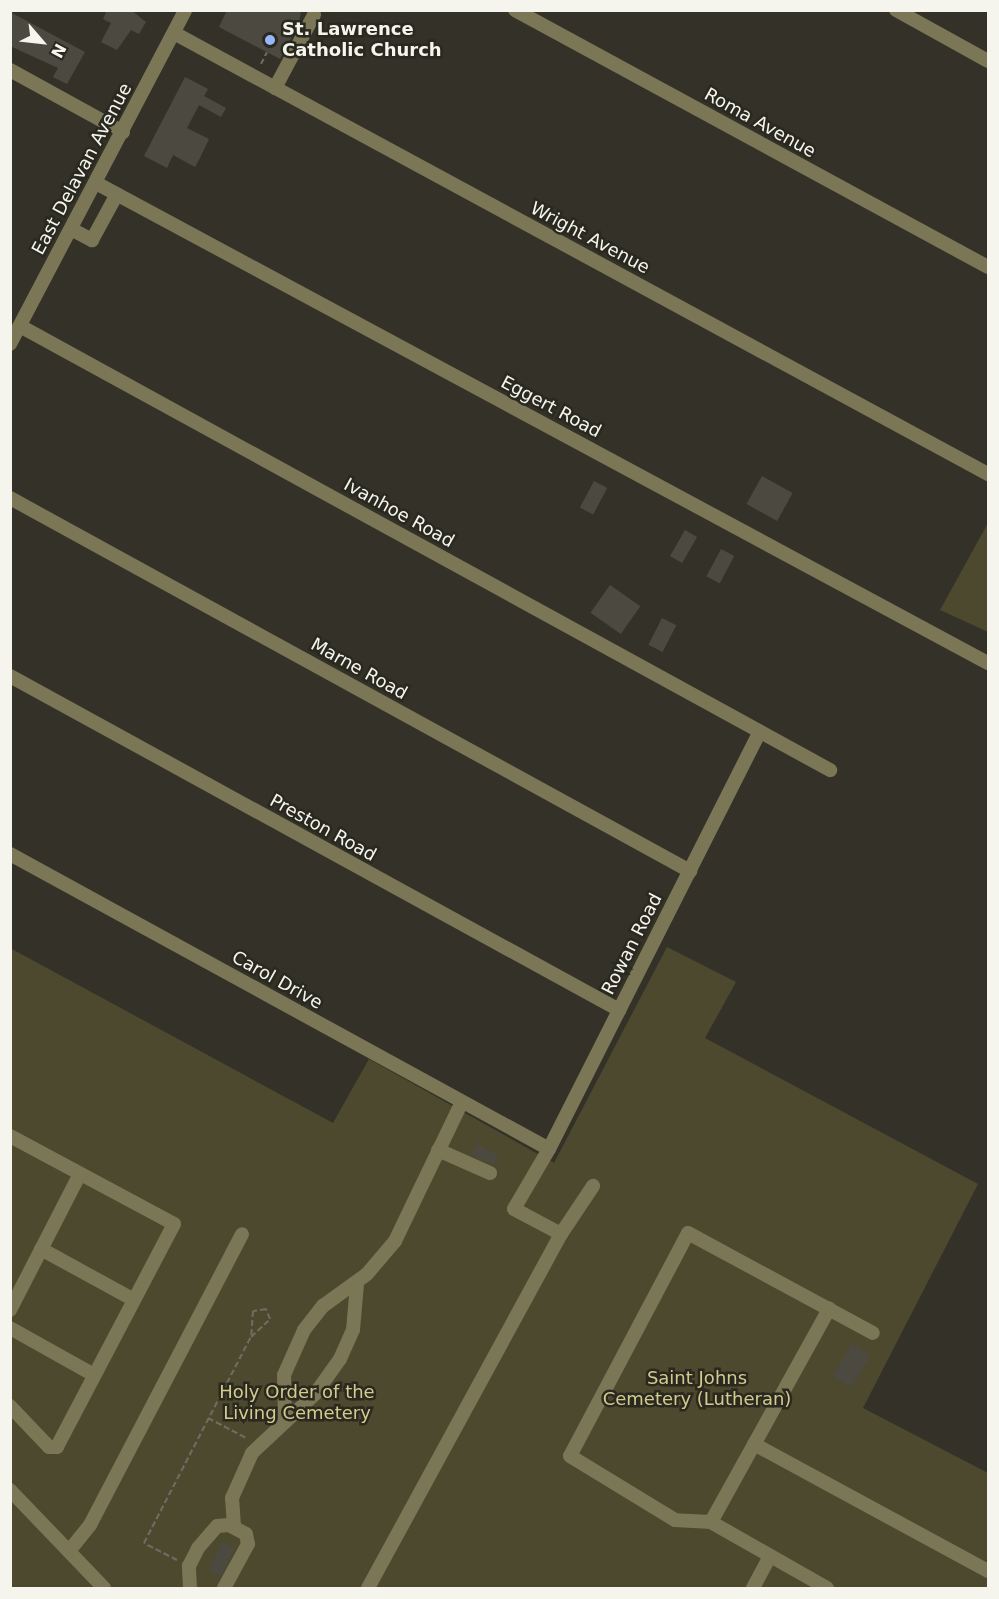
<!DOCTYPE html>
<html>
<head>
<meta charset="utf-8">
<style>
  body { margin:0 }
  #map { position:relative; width:999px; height:1599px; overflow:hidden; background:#343228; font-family:"DejaVu Sans",sans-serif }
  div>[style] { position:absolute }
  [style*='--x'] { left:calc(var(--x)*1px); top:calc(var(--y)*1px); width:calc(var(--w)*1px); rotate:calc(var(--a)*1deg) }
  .green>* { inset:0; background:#4c492e }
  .building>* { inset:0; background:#4c4a40; transform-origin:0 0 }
  .path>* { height:2px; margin-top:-1px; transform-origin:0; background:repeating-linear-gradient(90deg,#6e6d63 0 6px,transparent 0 9px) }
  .minor>* { height:14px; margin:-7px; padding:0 7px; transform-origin:7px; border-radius:7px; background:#7b7655 }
  .dots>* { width:16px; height:16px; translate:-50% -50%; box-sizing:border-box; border:3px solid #2a291f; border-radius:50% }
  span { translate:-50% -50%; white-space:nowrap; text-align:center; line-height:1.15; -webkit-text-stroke:5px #2a291f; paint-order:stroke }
  .poi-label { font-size:18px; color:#f5f5ee; font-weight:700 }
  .left { translate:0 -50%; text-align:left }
  .street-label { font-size:18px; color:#f5f5ee }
  .park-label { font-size:18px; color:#d3cb8e }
  .frame { position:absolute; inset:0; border:12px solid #f5f5ee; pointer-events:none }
  .north { position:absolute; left:12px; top:12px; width:60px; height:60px; -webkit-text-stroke:4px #2a291f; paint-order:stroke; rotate:118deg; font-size:16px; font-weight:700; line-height:24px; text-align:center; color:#f5f5ee }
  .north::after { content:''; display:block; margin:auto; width:21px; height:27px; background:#f5f5ee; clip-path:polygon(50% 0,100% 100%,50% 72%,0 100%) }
</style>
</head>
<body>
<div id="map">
  <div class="green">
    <div style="clip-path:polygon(988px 523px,988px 632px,940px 610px)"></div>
    <div style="clip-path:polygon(667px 947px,736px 982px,705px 1038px,978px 1184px,863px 1408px,988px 1473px,988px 1588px,11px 1588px,10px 948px,333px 1123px,369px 1059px,554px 1163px)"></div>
  </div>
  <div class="building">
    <div style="clip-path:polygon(107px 10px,131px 10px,146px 22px,139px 34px,131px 30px,117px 50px,101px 42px,111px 23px,103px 19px)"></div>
    <div style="clip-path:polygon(227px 10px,301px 10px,299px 24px,280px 59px,219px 27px)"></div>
    <div style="clip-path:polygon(10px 12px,85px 52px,67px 84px,53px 77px,58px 68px,10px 46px)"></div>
    <div style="clip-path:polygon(185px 77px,208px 89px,204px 96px,226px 108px,221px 117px,199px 105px,187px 128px,209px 139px,200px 158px,195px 167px,173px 155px,167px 168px,144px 156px)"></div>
    <div style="left:762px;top:476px;width:35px;height:32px;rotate:29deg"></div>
    <div style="left:594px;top:481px;width:15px;height:30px;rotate:28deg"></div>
    <div style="left:685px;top:530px;width:14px;height:30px;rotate:30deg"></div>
    <div style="left:721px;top:549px;width:15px;height:31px;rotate:28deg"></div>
    <div style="left:610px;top:585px;width:37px;height:34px;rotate:35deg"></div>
    <div style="left:662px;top:618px;width:16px;height:30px;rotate:27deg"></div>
    <div style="clip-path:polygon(477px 1144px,499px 1156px,494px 1165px,471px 1155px)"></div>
    <div style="left:852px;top:1344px;width:22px;height:37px;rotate:32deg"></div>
    <div style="left:222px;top:1542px;width:14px;height:31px;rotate:25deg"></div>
  </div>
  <div class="path">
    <div style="--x:261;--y:64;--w:13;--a:-63"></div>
    <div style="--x:208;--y:1418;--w:45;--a:27.7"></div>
    <div style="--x:177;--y:1560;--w:37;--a:-153"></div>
    <div style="--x:144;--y:1543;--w:232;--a:-62.6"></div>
    <div style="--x:251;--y:1337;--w:26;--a:-43"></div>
    <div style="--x:270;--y:1319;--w:11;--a:-112"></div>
    <div style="--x:266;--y:1309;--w:13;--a:171"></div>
    <div style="--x:253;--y:1311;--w:26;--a:94"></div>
  </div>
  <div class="minor">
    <div style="--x:515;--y:10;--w:538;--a:28.52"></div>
    <div style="--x:896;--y:10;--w:105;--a:29"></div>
    <div style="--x:174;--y:33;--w:926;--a:28.45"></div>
    <div style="--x:10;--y:70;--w:129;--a:28.8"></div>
    <div style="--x:275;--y:88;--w:83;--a:-61.9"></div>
    <div style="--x:96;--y:183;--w:1013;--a:28.29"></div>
    <div style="--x:71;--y:229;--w:24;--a:28"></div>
    <div style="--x:92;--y:240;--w:52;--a:-61.5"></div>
    <div style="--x:20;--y:326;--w:924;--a:28.73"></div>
    <div style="--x:10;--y:344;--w:377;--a:-62.3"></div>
    <div style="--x:10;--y:498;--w:776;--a:28.75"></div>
    <div style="--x:10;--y:676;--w:695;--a:28.74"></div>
    <div style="--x:10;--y:854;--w:614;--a:28.69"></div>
    <div style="--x:549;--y:1149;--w:467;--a:-63.2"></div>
    <div style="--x:10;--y:1136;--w:186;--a:28.2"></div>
    <div style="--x:174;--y:1224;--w:252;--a:117.7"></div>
    <div style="--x:57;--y:1447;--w:8;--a:180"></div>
    <div style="--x:49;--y:1447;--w:57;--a:-133.6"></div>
    <div style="--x:549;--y:1149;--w:69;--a:120.3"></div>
    <div style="--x:514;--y:1209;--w:53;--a:28"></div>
    <div style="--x:438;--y:1150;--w:57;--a:23.9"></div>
    <div style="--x:41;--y:1249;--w:106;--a:28.7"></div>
    <div style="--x:10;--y:1310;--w:153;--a:-62.8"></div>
    <div style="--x:10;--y:1328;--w:96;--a:29.2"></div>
    <div style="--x:285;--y:1421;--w:46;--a:-91.2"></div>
    <div style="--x:284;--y:1375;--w:49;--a:-66"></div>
    <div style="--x:304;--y:1330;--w:31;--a:-52"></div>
    <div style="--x:323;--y:1306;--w:54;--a:-36"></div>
    <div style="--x:367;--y:1274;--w:43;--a:-49.7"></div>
    <div style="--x:395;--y:1241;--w:154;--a:-64.3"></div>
    <div style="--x:754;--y:1444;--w:266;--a:28.5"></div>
    <div style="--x:10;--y:1490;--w:136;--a:46.2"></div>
    <div style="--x:711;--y:1522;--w:244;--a:-61"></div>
    <div style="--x:234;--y:1526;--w:28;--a:-94"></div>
    <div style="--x:232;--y:1498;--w:49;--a:-66"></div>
    <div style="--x:252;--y:1453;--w:86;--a:-43.1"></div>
    <div style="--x:315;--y:1394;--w:43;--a:-54.5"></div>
    <div style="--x:340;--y:1359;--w:32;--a:-66"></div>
    <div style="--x:353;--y:1330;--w:46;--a:-85"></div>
    <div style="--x:69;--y:1551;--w:33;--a:-51"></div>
    <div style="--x:90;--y:1525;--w:328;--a:-62.4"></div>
    <div style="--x:190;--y:1588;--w:22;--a:-93"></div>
    <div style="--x:189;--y:1566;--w:20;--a:-63"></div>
    <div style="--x:198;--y:1548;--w:29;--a:-49"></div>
    <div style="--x:217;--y:1526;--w:12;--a:-5"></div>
    <div style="--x:229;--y:1525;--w:19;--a:28"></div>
    <div style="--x:246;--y:1534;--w:10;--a:79"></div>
    <div style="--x:248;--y:1544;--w:50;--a:118.6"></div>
    <div style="--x:368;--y:1588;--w:403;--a:-61.4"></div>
    <div style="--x:561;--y:1234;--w:58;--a:-56.3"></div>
    <div style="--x:753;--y:1588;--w:36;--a:-62"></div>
    <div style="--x:827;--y:1588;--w:133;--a:-150.4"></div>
    <div style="--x:711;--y:1522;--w:36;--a:-177"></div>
    <div style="--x:675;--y:1520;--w:123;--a:-148.6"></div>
    <div style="--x:570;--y:1456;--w:252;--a:-62.1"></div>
    <div style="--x:688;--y:1233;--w:210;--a:28.4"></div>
  </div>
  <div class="dots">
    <div style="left:270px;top:40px;background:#94b7fd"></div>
  </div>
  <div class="poi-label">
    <span class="left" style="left:282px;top:40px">St. Lawrence<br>Catholic Church</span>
  </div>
  <div class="street-label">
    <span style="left:760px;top:123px;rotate:29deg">Roma Avenue</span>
    <span style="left:82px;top:169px;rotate:-62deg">East Delavan Avenue</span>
    <span style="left:590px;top:238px;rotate:28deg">Wright Avenue</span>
    <span style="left:551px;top:407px;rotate:28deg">Eggert Road</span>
    <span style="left:399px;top:513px;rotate:29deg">Ivanhoe Road</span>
    <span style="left:359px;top:669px;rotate:29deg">Marne Road</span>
    <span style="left:323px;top:828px;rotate:29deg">Preston Road</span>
    <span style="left:632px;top:944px;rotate:-63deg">Rowan Road</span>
    <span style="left:277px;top:980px;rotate:29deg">Carol Drive</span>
  </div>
  <div class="park-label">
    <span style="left:697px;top:1389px">Saint Johns<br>Cemetery (Lutheran)</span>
    <span style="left:297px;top:1403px">Holy Order of the<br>Living Cemetery</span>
  </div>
  <div class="frame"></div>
  <div class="north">N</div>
</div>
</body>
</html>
